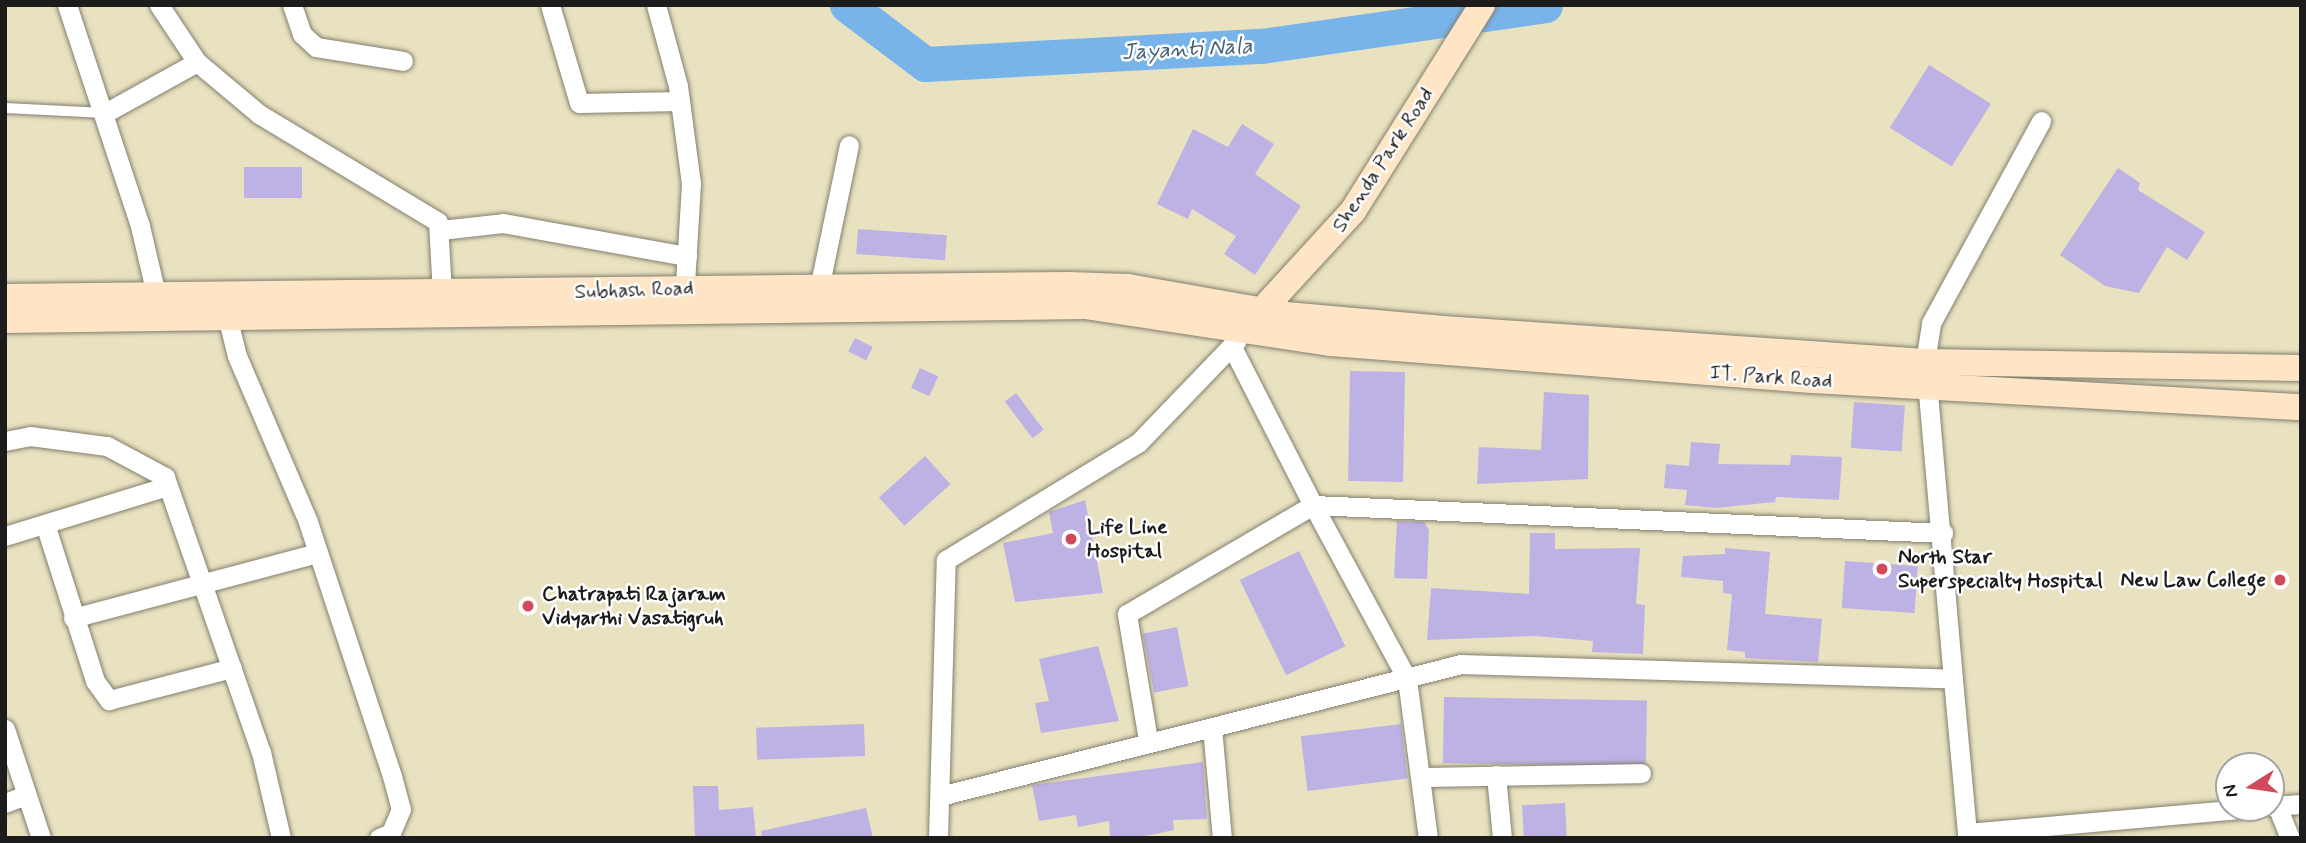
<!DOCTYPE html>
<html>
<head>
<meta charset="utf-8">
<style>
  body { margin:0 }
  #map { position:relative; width:2306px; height:843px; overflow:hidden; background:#e8e2c0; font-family:Mynerve,sans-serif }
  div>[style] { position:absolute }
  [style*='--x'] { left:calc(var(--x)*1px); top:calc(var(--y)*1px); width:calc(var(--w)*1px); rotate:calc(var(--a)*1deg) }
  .river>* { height:35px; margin:-17.5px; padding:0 17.5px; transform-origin:17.5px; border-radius:17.5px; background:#78b4ea }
  .building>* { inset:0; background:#beb2e4; transform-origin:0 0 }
  .roads { filter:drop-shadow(0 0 2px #827f6e) drop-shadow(0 0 2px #827f6e) }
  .service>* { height:10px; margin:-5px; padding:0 5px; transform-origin:5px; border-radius:5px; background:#fff }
  .minor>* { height:19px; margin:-9.5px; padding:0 9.5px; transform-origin:9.5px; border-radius:9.5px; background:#fff }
  .secondary>* { height:26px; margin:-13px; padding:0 13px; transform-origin:13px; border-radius:13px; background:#fde5c5 }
  .dots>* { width:19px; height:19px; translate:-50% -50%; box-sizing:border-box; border:4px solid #fff; border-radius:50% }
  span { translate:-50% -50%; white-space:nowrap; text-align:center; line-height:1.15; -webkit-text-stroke:5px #fff; paint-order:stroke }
  .street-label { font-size:21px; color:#1c1c1c }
  .poi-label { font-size:21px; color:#1c1c1c; font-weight:700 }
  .left { translate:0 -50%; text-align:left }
  .right { translate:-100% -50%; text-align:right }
  .water-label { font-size:23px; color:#456079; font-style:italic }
  .frame { position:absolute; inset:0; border:7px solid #1c1c1c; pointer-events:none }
  .north { position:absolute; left:2215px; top:752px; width:70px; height:70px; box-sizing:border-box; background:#fff; border:2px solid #a4a4a4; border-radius:50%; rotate:258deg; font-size:19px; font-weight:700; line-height:28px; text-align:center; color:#1c1c1c }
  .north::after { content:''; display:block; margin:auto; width:24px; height:32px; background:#d1495b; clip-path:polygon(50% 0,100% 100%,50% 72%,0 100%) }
</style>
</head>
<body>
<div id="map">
  <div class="river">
    <div style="--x:847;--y:5;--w:98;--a:37.1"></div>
    <div style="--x:925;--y:64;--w:337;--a:-3.1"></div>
    <div style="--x:1262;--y:46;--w:286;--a:-8.2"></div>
  </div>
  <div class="building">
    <div style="left:1929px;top:65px;width:73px;height:74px;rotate:32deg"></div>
    <div style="clip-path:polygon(1242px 124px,1274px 144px,1255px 174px,1301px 206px,1255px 275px,1224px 254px,1236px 236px,1192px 209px,1188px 219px,1157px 204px,1193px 129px,1228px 147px)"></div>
    <div style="left:244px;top:167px;width:58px;height:31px"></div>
    <div style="clip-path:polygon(2118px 168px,2140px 183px,2138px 190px,2205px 232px,2187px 260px,2167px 247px,2139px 293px,2105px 286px,2060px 255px)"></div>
    <div style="left:858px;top:229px;width:89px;height:25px;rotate:4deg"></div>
    <div style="left:855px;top:338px;width:20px;height:15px;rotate:27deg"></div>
    <div style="left:920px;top:368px;width:20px;height:22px;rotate:24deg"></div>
    <div style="left:1350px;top:371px;width:55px;height:110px;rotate:1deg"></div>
    <div style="clip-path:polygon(1544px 392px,1589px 395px,1588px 479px,1477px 484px,1479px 447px,1541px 450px)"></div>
    <div style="left:1016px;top:393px;width:46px;height:14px;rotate:53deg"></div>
    <div style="left:1854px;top:402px;width:51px;height:46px;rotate:4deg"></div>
    <div style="clip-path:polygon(1691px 442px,1720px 444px,1718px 464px,1790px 465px,1791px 455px,1842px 457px,1839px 500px,1776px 497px,1775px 502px,1715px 508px,1685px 505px,1687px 490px,1664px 488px,1666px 464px,1689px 466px)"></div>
    <div style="left:925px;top:456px;width:38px;height:62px;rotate:48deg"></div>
    <div style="clip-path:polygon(1085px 500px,1103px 593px,1015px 602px,1003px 543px,1053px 533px,1049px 512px)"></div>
    <div style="clip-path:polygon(1397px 521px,1424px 522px,1429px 530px,1427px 579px,1394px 578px)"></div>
    <div style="clip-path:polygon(1530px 533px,1555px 533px,1555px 549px,1640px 548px,1636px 604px,1645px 605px,1643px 654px,1592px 652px,1593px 641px,1535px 636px,1427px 640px,1431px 588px,1529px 594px)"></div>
    <div style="clip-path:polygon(1725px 548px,1770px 552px,1765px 614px,1822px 619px,1818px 662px,1745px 658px,1745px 652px,1727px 650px,1732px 594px,1723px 593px,1723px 581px,1681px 577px,1683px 556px,1725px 554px)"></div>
    <div style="left:1299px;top:551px;width:106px;height:66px;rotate:64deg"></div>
    <div style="left:1845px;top:561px;width:73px;height:47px;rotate:4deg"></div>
    <div style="left:1177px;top:627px;width:60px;height:35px;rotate:79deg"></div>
    <div style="clip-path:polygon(1098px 646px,1119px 721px,1041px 733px,1035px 703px,1049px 701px,1039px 659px)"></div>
    <div style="left:1444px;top:697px;width:203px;height:66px;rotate:1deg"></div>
    <div style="left:864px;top:724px;width:32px;height:108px;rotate:88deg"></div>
    <div style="left:1401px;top:724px;width:55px;height:101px;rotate:83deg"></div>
    <div style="clip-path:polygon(1203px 762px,1207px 819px,1173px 820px,1174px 830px,1136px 838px,1110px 838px,1109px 821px,1078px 827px,1076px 815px,1039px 821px,1032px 785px)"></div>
    <div style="clip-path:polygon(693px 786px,718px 786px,719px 810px,753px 807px,756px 838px,695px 838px)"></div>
    <div style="left:1565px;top:803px;width:35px;height:43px;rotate:87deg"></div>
    <div style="clip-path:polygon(866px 808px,873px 838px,762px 838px,761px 831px)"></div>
  </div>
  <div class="roads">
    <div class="service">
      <div style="--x:5;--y:108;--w:100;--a:2.9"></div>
    </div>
    <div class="minor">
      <div style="--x:67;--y:5;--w:233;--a:71.7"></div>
      <div style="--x:140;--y:226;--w:83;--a:76.8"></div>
      <div style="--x:159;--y:5;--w:69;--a:56.3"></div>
      <div style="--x:197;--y:62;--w:81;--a:40"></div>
      <div style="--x:259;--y:114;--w:209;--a:31.1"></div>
      <div style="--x:438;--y:222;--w:72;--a:86.8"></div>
      <div style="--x:292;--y:5;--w:31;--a:71"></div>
      <div style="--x:302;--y:34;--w:19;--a:43"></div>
      <div style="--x:316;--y:47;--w:88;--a:9.1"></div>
      <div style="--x:550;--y:5;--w:102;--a:73.5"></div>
      <div style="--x:579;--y:103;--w:101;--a:-1.1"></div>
      <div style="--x:656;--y:5;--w:84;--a:74.8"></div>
      <div style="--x:678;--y:86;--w:98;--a:82.4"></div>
      <div style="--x:691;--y:183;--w:118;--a:93.4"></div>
      <div style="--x:105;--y:113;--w:105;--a:-29"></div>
      <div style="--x:441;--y:230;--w:62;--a:-6.4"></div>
      <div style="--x:503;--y:223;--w:187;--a:10.2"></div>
      <div style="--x:817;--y:298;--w:156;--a:-78.2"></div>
      <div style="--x:228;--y:320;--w:37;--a:76"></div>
      <div style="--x:237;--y:356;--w:181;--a:66.8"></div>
      <div style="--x:308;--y:522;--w:268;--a:71.7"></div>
      <div style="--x:392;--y:776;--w:34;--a:75"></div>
      <div style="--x:401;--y:809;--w:26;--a:113"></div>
      <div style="--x:391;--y:833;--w:13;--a:157"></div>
      <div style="--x:1232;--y:347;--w:178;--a:62.9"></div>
      <div style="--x:1313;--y:505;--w:631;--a:2.54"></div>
      <div style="--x:5;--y:441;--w:25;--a:-11"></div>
      <div style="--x:30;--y:436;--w:78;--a:7.4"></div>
      <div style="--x:107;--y:446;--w:66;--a:28.1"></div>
      <div style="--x:165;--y:477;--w:291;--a:70.8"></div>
      <div style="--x:261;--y:752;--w:88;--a:76.9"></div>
      <div style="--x:45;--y:524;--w:165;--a:72.3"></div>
      <div style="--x:95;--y:681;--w:24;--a:54"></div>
      <div style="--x:109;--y:700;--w:127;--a:-14.6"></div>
      <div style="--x:5;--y:536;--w:170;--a:-17.1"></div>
      <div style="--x:73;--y:618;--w:253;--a:-14.9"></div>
      <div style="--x:1953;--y:679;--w:155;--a:84.8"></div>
      <div style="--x:1967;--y:833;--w:285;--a:-5"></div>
      <div style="--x:1212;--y:727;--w:111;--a:84.9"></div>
      <div style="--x:5;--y:729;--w:115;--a:71.7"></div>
      <div style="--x:1148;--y:740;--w:128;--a:-99.5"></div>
      <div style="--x:1127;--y:614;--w:216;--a:-30.4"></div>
      <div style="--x:1313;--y:505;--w:198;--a:61.6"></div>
      <div style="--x:1407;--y:679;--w:160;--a:82.5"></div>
      <div style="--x:1496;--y:775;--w:63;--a:84.6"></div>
      <div style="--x:1421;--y:777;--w:220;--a:-1"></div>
      <div style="--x:944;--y:795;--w:533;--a:-14.22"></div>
      <div style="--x:1461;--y:664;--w:492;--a:1.7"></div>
      <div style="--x:1953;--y:679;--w:318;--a:-95"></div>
      <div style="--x:1925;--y:362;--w:39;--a:-81"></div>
      <div style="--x:1931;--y:323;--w:230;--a:-61.4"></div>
      <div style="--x:5;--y:803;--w:22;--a:-21"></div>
      <div style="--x:2271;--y:806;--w:30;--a:-4"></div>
      <div style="--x:2277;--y:806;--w:35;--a:68"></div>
      <div style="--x:938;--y:838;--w:278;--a:-88.4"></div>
      <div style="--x:946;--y:560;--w:225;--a:-31.4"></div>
      <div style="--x:1138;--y:443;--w:143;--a:-46.1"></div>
    </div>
    <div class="secondary">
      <div style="--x:5;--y:297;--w:1064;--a:-0.65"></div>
      <div style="--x:1069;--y:285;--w:59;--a:1.9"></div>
      <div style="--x:1128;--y:287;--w:160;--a:10"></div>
      <div style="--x:1286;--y:315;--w:158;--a:5.1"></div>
      <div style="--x:1443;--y:329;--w:483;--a:3.9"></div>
      <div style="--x:1925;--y:362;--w:376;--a:0.9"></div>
      <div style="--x:1254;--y:319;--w:147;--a:-47.5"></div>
      <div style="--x:1353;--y:211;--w:243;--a:-57.9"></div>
      <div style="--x:5;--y:320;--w:1080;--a:-0.74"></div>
      <div style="--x:1085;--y:306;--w:249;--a:8.6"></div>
      <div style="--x:1331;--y:343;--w:482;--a:4.4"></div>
      <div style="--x:1812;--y:380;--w:490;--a:3.2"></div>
    </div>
  </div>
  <div class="dots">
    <div style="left:1071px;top:539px;background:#d1495b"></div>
    <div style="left:1882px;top:569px;background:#d1495b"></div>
    <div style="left:2280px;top:580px;background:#d1495b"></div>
    <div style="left:528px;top:606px;background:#d1495b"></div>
  </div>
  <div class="street-label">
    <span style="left:1383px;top:160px;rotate:-57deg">Shenda Park Road</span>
    <span style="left:634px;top:290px;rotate:-2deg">Subhash Road</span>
    <span style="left:1771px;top:377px;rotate:4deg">IT. Park Road</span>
  </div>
  <div class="poi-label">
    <span class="left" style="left:1087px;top:539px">Life Line<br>Hospital</span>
    <span class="left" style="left:1898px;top:569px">North Star<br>Superspecialty Hospital</span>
    <span class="right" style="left:2266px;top:580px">New Law College</span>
    <span class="left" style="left:542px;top:606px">Chatrapati Rajaram<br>Vidyarthi Vasatigruh</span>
  </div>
  <div class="water-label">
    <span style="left:1187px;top:50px;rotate:-3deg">Jayanti Nala</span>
  </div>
  <div class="frame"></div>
  <div class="north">N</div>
</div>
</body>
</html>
